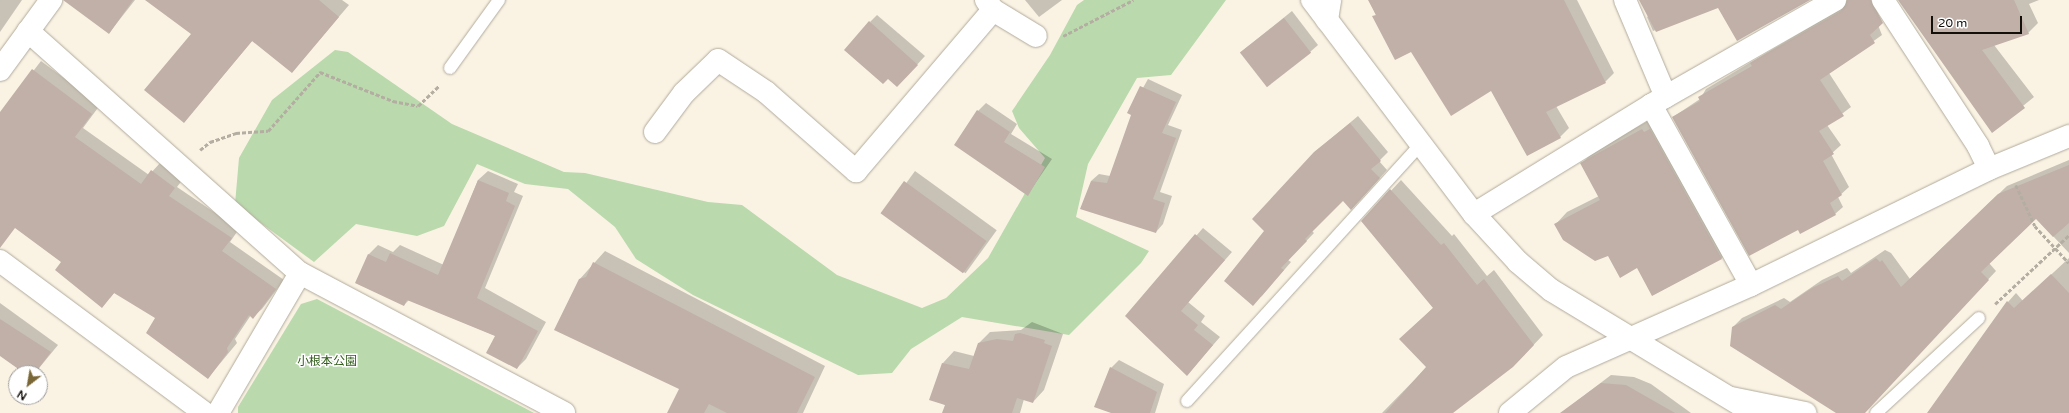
<!DOCTYPE html>
<html>
<head>
<meta charset="utf-8">
<style>
  body { margin:0 }
  #map { position:relative; width:2069px; height:413px; overflow:hidden; background:#faf3e4; font-family:"Varela Round","Noto Sans JP",sans-serif }
  div>[style] { position:absolute }
  [style*='--x'] { left:calc(var(--x)*1px); top:calc(var(--y)*1px); width:calc(var(--w)*1px); rotate:calc(var(--a)*1deg) }
  .green>* { inset:0; background:#bad9ad }
  .shadow>* { inset:0; background:#0003; transform-origin:0 0 }
  .building>* { inset:0; background:#c0b0a8; transform-origin:0 0 }
  .path>* { height:2.5px; margin-top:-1.25px; transform-origin:0; background:repeating-linear-gradient(90deg,#b4aea2 0 4px,transparent 0 6px) }
  .roads { filter:drop-shadow(0 0 1px #b1aa9c) drop-shadow(0 0 1px #b1aa9c) }
  .service>* { height:12px; margin:-6px; padding:0 6px; transform-origin:6px; border-radius:6px; background:#fff }
  .minor>* { height:22px; margin:-11px; padding:0 11px; transform-origin:11px; border-radius:11px; background:#fff }
  .tertiary>* { height:22px; margin:-11px; padding:0 11px; transform-origin:11px; border-radius:11px; background:#fff }
  span { translate:-50% -50%; white-space:nowrap; text-align:center; line-height:1.15; -webkit-text-stroke:3px #fff; paint-order:stroke }
  .park-label { font-size:12px; color:#325d1c }
  .north { position:absolute; left:8px; top:365px; width:40px; height:40px; box-sizing:border-box; background:#fff; border:1px solid #a09f9d; border-radius:50%; rotate:211deg; font-size:11px; font-weight:700; line-height:16px; text-align:center; color:#120f0a }
  .north::after { content:''; display:block; margin:auto; width:14px; height:18px; background:#7a6736; clip-path:polygon(50% 0,100% 100%,50% 72%,0 100%) }
  .scale { position:absolute; left:1931px; top:16px; width:91px; height:18px; box-sizing:border-box; border:2px solid #120f0a; border-top:0; padding-left:5px; font-size:12px; line-height:14px; white-space:nowrap; color:#120f0a; -webkit-text-stroke:3px #fff; paint-order:stroke }
</style>
</head>
<body>
<div id="map">
  <div class="green">
    <div style="clip-path:polygon(1084px 0,1226px 0,1171px 75px,1137px 78px,1088px 164px,1076px 217px,1149px 251px,1141px 263px,1069px 335px,962px 317px,911px 349px,892px 373px,858px 375px,693px 295px,636px 259px,615px 227px,568px 189px,525px 184px,477px 164px,444px 226px,417px 236px,356px 224px,314px 262px,235px 204px,239px 158px,272px 100px,335px 50px,348px 52px,452px 124px,564px 172px,585px 173px,708px 202px,742px 205px,837px 275px,922px 308px,946px 298px,988px 258px,1045px 158px,1019px 128px,1012px 111px,1050px 55px,1077px 5px)"></div>
    <div style="clip-path:polygon(317px 299px,534px 413px,238px 413px,238px 407px,301px 304px)"></div>
  </div>
  <div class="shadow">
    <div style="clip-path:polygon(0 0,22px 0,0 32px)"></div>
    <div style="clip-path:polygon(78px 0,135px 0,109px 33px)"></div>
    <div style="clip-path:polygon(147px 0,342px 0,349px 5px,292px 72px,253px 40px,184px 122px,193px 34px)"></div>
    <div style="clip-path:polygon(1025px 0,1062px 0,1039px 17px)"></div>
    <div style="clip-path:polygon(1369px 0,1577px 0,1614px 73px,1605px 82px,1556px 106px,1569px 128px,1560px 137px,1491px 90px,1412px 51px,1396px 59px)"></div>
    <div style="clip-path:polygon(1669px 0,1808px 0,1718px 7px,1653px 31px,1647px 17px)"></div>
    <div style="clip-path:polygon(1848px 0,1868px 0,1882px 35px,1829px 73px,1851px 107px,1827px 125px,1841px 145px,1831px 154px,1849px 187px,1838px 197px,1843px 207px,1835px 214px,1673px 117px,1700px 99px,1706px 89px,1845px 6px)"></div>
    <div style="clip-path:polygon(1902px 0,2039px 0,2029px 4px,2038px 23px,2028px 33px,1994px 45px,2034px 97px,1992px 131px)"></div>
    <div style="clip-path:polygon(1292px 11px,1318px 45px,1310px 52px,1241px 52px)"></div>
    <div style="clip-path:polygon(877px 15px,925px 56px,905px 78px,870px 22px)"></div>
    <div style="clip-path:polygon(41px 61px,100px 105px,83px 128px,149px 175px,161px 162px,183px 179px,177px 187px,239px 229px,230px 242px,284px 280px,262px 309px,253px 317px,251px 315px,235px 339px,237px 343px,208px 378px,156px 317px,115px 292px,110px 298px,0 216px,0 114px)"></div>
    <div style="clip-path:polygon(1148px 79px,1182px 95px,1168px 125px,1182px 130px,1160px 192px,1172px 196px,1163px 224px,1156px 232px,1091px 181px,1099px 174px,1110px 176px,1133px 115px,1129px 113px)"></div>
    <div style="clip-path:polygon(986px 103px,1017px 124px,1011px 134px,1052px 159px,1028px 194px,978px 111px)"></div>
    <div style="clip-path:polygon(1358px 116px,1388px 152px,1379px 161px,1387px 170px,1359px 201px,1343px 200px,1312px 231px,1314px 233px,1288px 260px,1291px 262px,1261px 297px,1315px 152px)"></div>
    <div style="clip-path:polygon(1655px 117px,1734px 246px,1722px 258px,1653px 295px,1638px 267px,1555px 225px,1567px 212px,1599px 196px,1582px 163px,1594px 151px)"></div>
    <div style="clip-path:polygon(2069px 160px,2069px 253px,2036px 218px,1989px 263px,1996px 271px,1864px 413px,1838px 413px,1733px 327px,1742px 318px,1784px 298px,1790px 302px,1822px 280px,1847px 268px,1851px 273px,1885px 250px,1891px 253px,1910px 279px,2007px 186px)"></div>
    <div style="clip-path:polygon(488px 171px,518px 184px,514px 192px,523px 196px,485px 288px,546px 322px,526px 359px,517px 368px,496px 336px,409px 300px,404px 305px,356px 283px,369px 254px,378px 245px,393px 252px,400px 245px,444px 265px,478px 180px)"></div>
    <div style="left:915px;top:171px;width:101px;height:53px;rotate:36deg"></div>
    <div style="clip-path:polygon(1401px 180px,1452px 236px,1454px 234px,1487px 276px,1494px 270px,1543px 335px,1523px 356px,1451px 413px,1382px 413px,1427px 367px,1411px 329px,1434px 307px,1363px 221px)"></div>
    <div style="clip-path:polygon(1203px 228px,1232px 252px,1188px 302px,1205px 316px,1201px 322px,1220px 337px,1187px 375px,1126px 316px)"></div>
    <div style="clip-path:polygon(605px 251px,825px 366px,803px 413px,668px 413px,681px 389px,579px 280px)"></div>
    <div style="clip-path:polygon(2069px 258px,2069px 413px,1930px 410px,2008px 302px,2016px 293px,2023px 301px)"></div>
    <div style="clip-path:polygon(0 303px,58px 345px,35px 373px,25px 373px,0 355px)"></div>
    <div style="clip-path:polygon(1032px 322px,1063px 334px,1044px 390px,1033px 402px,1024px 399px,1020px 413px,965px 413px,931px 399px,943px 363px,954px 351px,974px 356px,979px 343px,990px 332px,1021px 330px)"></div>
    <div style="clip-path:polygon(1119px 360px,1164px 384px,1155px 413px,1114px 413px,1111px 368px)"></div>
    <div style="clip-path:polygon(1611px 375px,1634px 377px,1651px 384px,1691px 413px,1561px 413px)"></div>
  </div>
  <div class="building">
    <div style="clip-path:polygon(63px 0,133px 0,109px 34px)"></div>
    <div style="clip-path:polygon(145px 0,319px 0,339px 17px,292px 73px,252px 41px,184px 123px,144px 90px,191px 34px)"></div>
    <div style="clip-path:polygon(1368px 0,1564px 0,1606px 83px,1546px 112px,1561px 138px,1527px 156px,1491px 91px,1451px 116px,1411px 52px,1395px 60px,1372px 16px,1376px 15px)"></div>
    <div style="clip-path:polygon(1639px 0,1810px 0,1737px 41px,1718px 8px,1656px 32px)"></div>
    <div style="clip-path:polygon(1847px 0,1871px 0,1883px 23px,1870px 35px,1875px 43px,1820px 80px,1844px 116px,1819px 131px,1834px 154px,1823px 161px,1842px 195px,1830px 203px,1836px 215px,1800px 234px,1798px 230px,1749px 256px,1672px 117px,1700px 101px,1698px 97px,1752px 66px,1750px 63px,1841px 11px)"></div>
    <div style="clip-path:polygon(1898px 0,2014px 0,2029px 34px,1982px 50px,2025px 108px,1992px 133px)"></div>
    <div style="left:1284px;top:18px;width:44px;height:56px;rotate:52deg"></div>
    <div style="clip-path:polygon(869px 21px,918px 65px,897px 87px,888px 79px,883px 84px,844px 50px)"></div>
    <div style="clip-path:polygon(32px 69px,92px 114px,75px 137px,141px 184px,151px 170px,175px 188px,169px 196px,232px 238px,222px 251px,276px 289px,253px 319px,249px 315px,227px 348px,228px 352px,208px 379px,146px 333px,155px 318px,114px 293px,102px 308px,55px 270px,61px 262px,15px 228px,0 248px,0 112px)"></div>
    <div style="clip-path:polygon(1140px 86px,1176px 102px,1162px 133px,1176px 138px,1153px 199px,1165px 203px,1156px 233px,1080px 209px,1091px 181px,1107px 183px,1131px 115px,1127px 113px)"></div>
    <div style="clip-path:polygon(977px 110px,1010px 132px,1004px 142px,1045px 167px,1028px 196px,954px 145px)"></div>
    <div style="clip-path:polygon(1350px 123px,1381px 161px,1371px 169px,1380px 178px,1351px 210px,1343px 201px,1305px 239px,1307px 241px,1281px 268px,1284px 270px,1253px 306px,1224px 281px,1264px 231px,1252px 219px,1314px 152px)"></div>
    <div style="clip-path:polygon(1642px 129px,1644px 132px,1650px 129px,1722px 259px,1652px 296px,1637px 268px,1620px 278px,1608px 256px,1595px 261px,1563px 240px,1554px 224px,1600px 200px,1580px 163px)"></div>
    <div style="clip-path:polygon(2069px 165px,2069px 223px,2053px 237px,2036px 219px,1981px 272px,1989px 280px,1865px 413px,1836px 413px,1730px 346px,1732px 327px,1775px 305px,1781px 309px,1812px 288px,1838px 276px,1842px 281px,1876px 258px,1880px 262px,1882px 260px,1901px 287px,1998px 194px)"></div>
    <div style="clip-path:polygon(478px 180px,509px 193px,506px 201px,515px 206px,477px 298px,538px 331px,517px 369px,486px 353px,495px 336px,407px 300px,404px 306px,355px 283px,368px 254px,386px 262px,390px 253px,438px 275px)"></div>
    <div style="left:904px;top:181px;width:102px;height:40px;rotate:36deg"></div>
    <div style="clip-path:polygon(1390px 189px,1441px 245px,1444px 243px,1477px 285px,1484px 279px,1534px 345px,1513px 367px,1453px 413px,1385px 413px,1426px 367px,1399px 339px,1433px 308px,1361px 221px)"></div>
    <div style="clip-path:polygon(1195px 234px,1225px 260px,1181px 311px,1198px 325px,1194px 330px,1213px 345px,1187px 376px,1125px 316px)"></div>
    <div style="clip-path:polygon(593px 262px,815px 377px,797px 413px,727px 413px,709px 404px,704px 413px,667px 413px,679px 389px,554px 330px,579px 279px,586px 277px)"></div>
    <div style="clip-path:polygon(2051px 274px,2069px 293px,2069px 413px,1927px 413px,2007px 301px,2014px 308px)"></div>
    <div style="clip-path:polygon(0 319px,51px 352px,35px 373px,24px 373px,0 356px)"></div>
    <div style="clip-path:polygon(1020px 333px,1045px 340px,1044px 343px,1052px 346px,1033px 403px,1017px 398px,1012px 413px,942px 413px,945px 405px,929px 400px,942px 363px,969px 369px,978px 343px,997px 339px,1013px 341px,1015px 334px)"></div>
    <div style="clip-path:polygon(1110px 367px,1157px 392px,1150px 413px,1111px 413px,1094px 407px)"></div>
    <div style="clip-path:polygon(1601px 383px,1626px 385px,1675px 413px,1560px 413px)"></div>
  </div>
  <div class="path">
    <div style="--x:1063;--y:36;--w:79;--a:-27.2"></div>
    <div style="--x:200;--y:150;--w:13;--a:-39"></div>
    <div style="--x:210;--y:142;--w:28;--a:-19"></div>
    <div style="--x:236;--y:133;--w:32;--a:-4"></div>
    <div style="--x:268;--y:131;--w:79;--a:-48.6"></div>
    <div style="--x:320;--y:72;--w:79;--a:21.7"></div>
    <div style="--x:393;--y:101;--w:25;--a:11"></div>
    <div style="--x:418;--y:106;--w:30;--a:-44"></div>
    <div style="--x:2016;--y:185;--w:45;--a:65.1"></div>
    <div style="--x:2035;--y:226;--w:50;--a:47.4"></div>
    <div style="--x:1995;--y:304;--w:101;--a:-43"></div>
  </div>
  <div class="roads">
    <div class="service">
      <div style="--x:450;--y:68;--w:84;--a:-54.2"></div>
      <div style="--x:1187;--y:401;--w:348;--a:-47.7"></div>
      <div style="--x:1876;--y:413;--w:140;--a:-42.7"></div>
    </div>
    <div class="minor">
      <div style="--x:986;--y:0;--w:12;--a:55"></div>
      <div style="--x:993;--y:10;--w:50;--a:31.2"></div>
      <div style="--x:1625;--y:0;--w:105;--a:67.1"></div>
      <div style="--x:1883;--y:0;--w:174;--a:56.9"></div>
      <div style="--x:1978;--y:146;--w:25;--a:64"></div>
      <div style="--x:1327;--y:20;--w:20;--a:-81"></div>
      <div style="--x:28;--y:31;--w:364;--a:41.7"></div>
      <div style="--x:300;--y:273;--w:299;--a:27.9"></div>
      <div style="--x:0;--y:70;--w:87;--a:-53.9"></div>
      <div style="--x:1651;--y:105;--w:212;--a:-29.7"></div>
      <div style="--x:655;--y:132;--w:49;--a:-53.4"></div>
      <div style="--x:684;--y:93;--w:47;--a:-44.1"></div>
      <div style="--x:718;--y:60;--w:58;--a:33.7"></div>
      <div style="--x:766;--y:92;--w:120;--a:41.3"></div>
      <div style="--x:856;--y:171;--w:211;--a:-49.6"></div>
      <div style="--x:1474;--y:214;--w:208;--a:-31.6"></div>
      <div style="--x:1651;--y:105;--w:206;--a:60.9"></div>
      <div style="--x:0;--y:261;--w:255;--a:36.6"></div>
      <div style="--x:1731;--y:398;--w:76;--a:11.5"></div>
      <div style="--x:218;--y:413;--w:162;--a:-59.6"></div>
    </div>
    <div class="tertiary">
      <div style="--x:1312;--y:0;--w:268;--a:52.9"></div>
      <div style="--x:1474;--y:214;--w:65;--a:47.5"></div>
      <div style="--x:1518;--y:262;--w:43;--a:40.3"></div>
      <div style="--x:1551;--y:290;--w:237;--a:31.2"></div>
      <div style="--x:1510;--y:413;--w:72;--a:-39.4"></div>
      <div style="--x:1566;--y:367;--w:202;--a:-23.9"></div>
      <div style="--x:1751;--y:285;--w:265;--a:-26"></div>
      <div style="--x:1989;--y:169;--w:87;--a:-22.4"></div>
    </div>
  </div>
  <div class="park-label">
    <span style="left:327px;top:362px">小根本公園</span>
  </div>
  <div class="north">N</div>
  <div class="scale">20 m</div>
</div>
</body>
</html>
